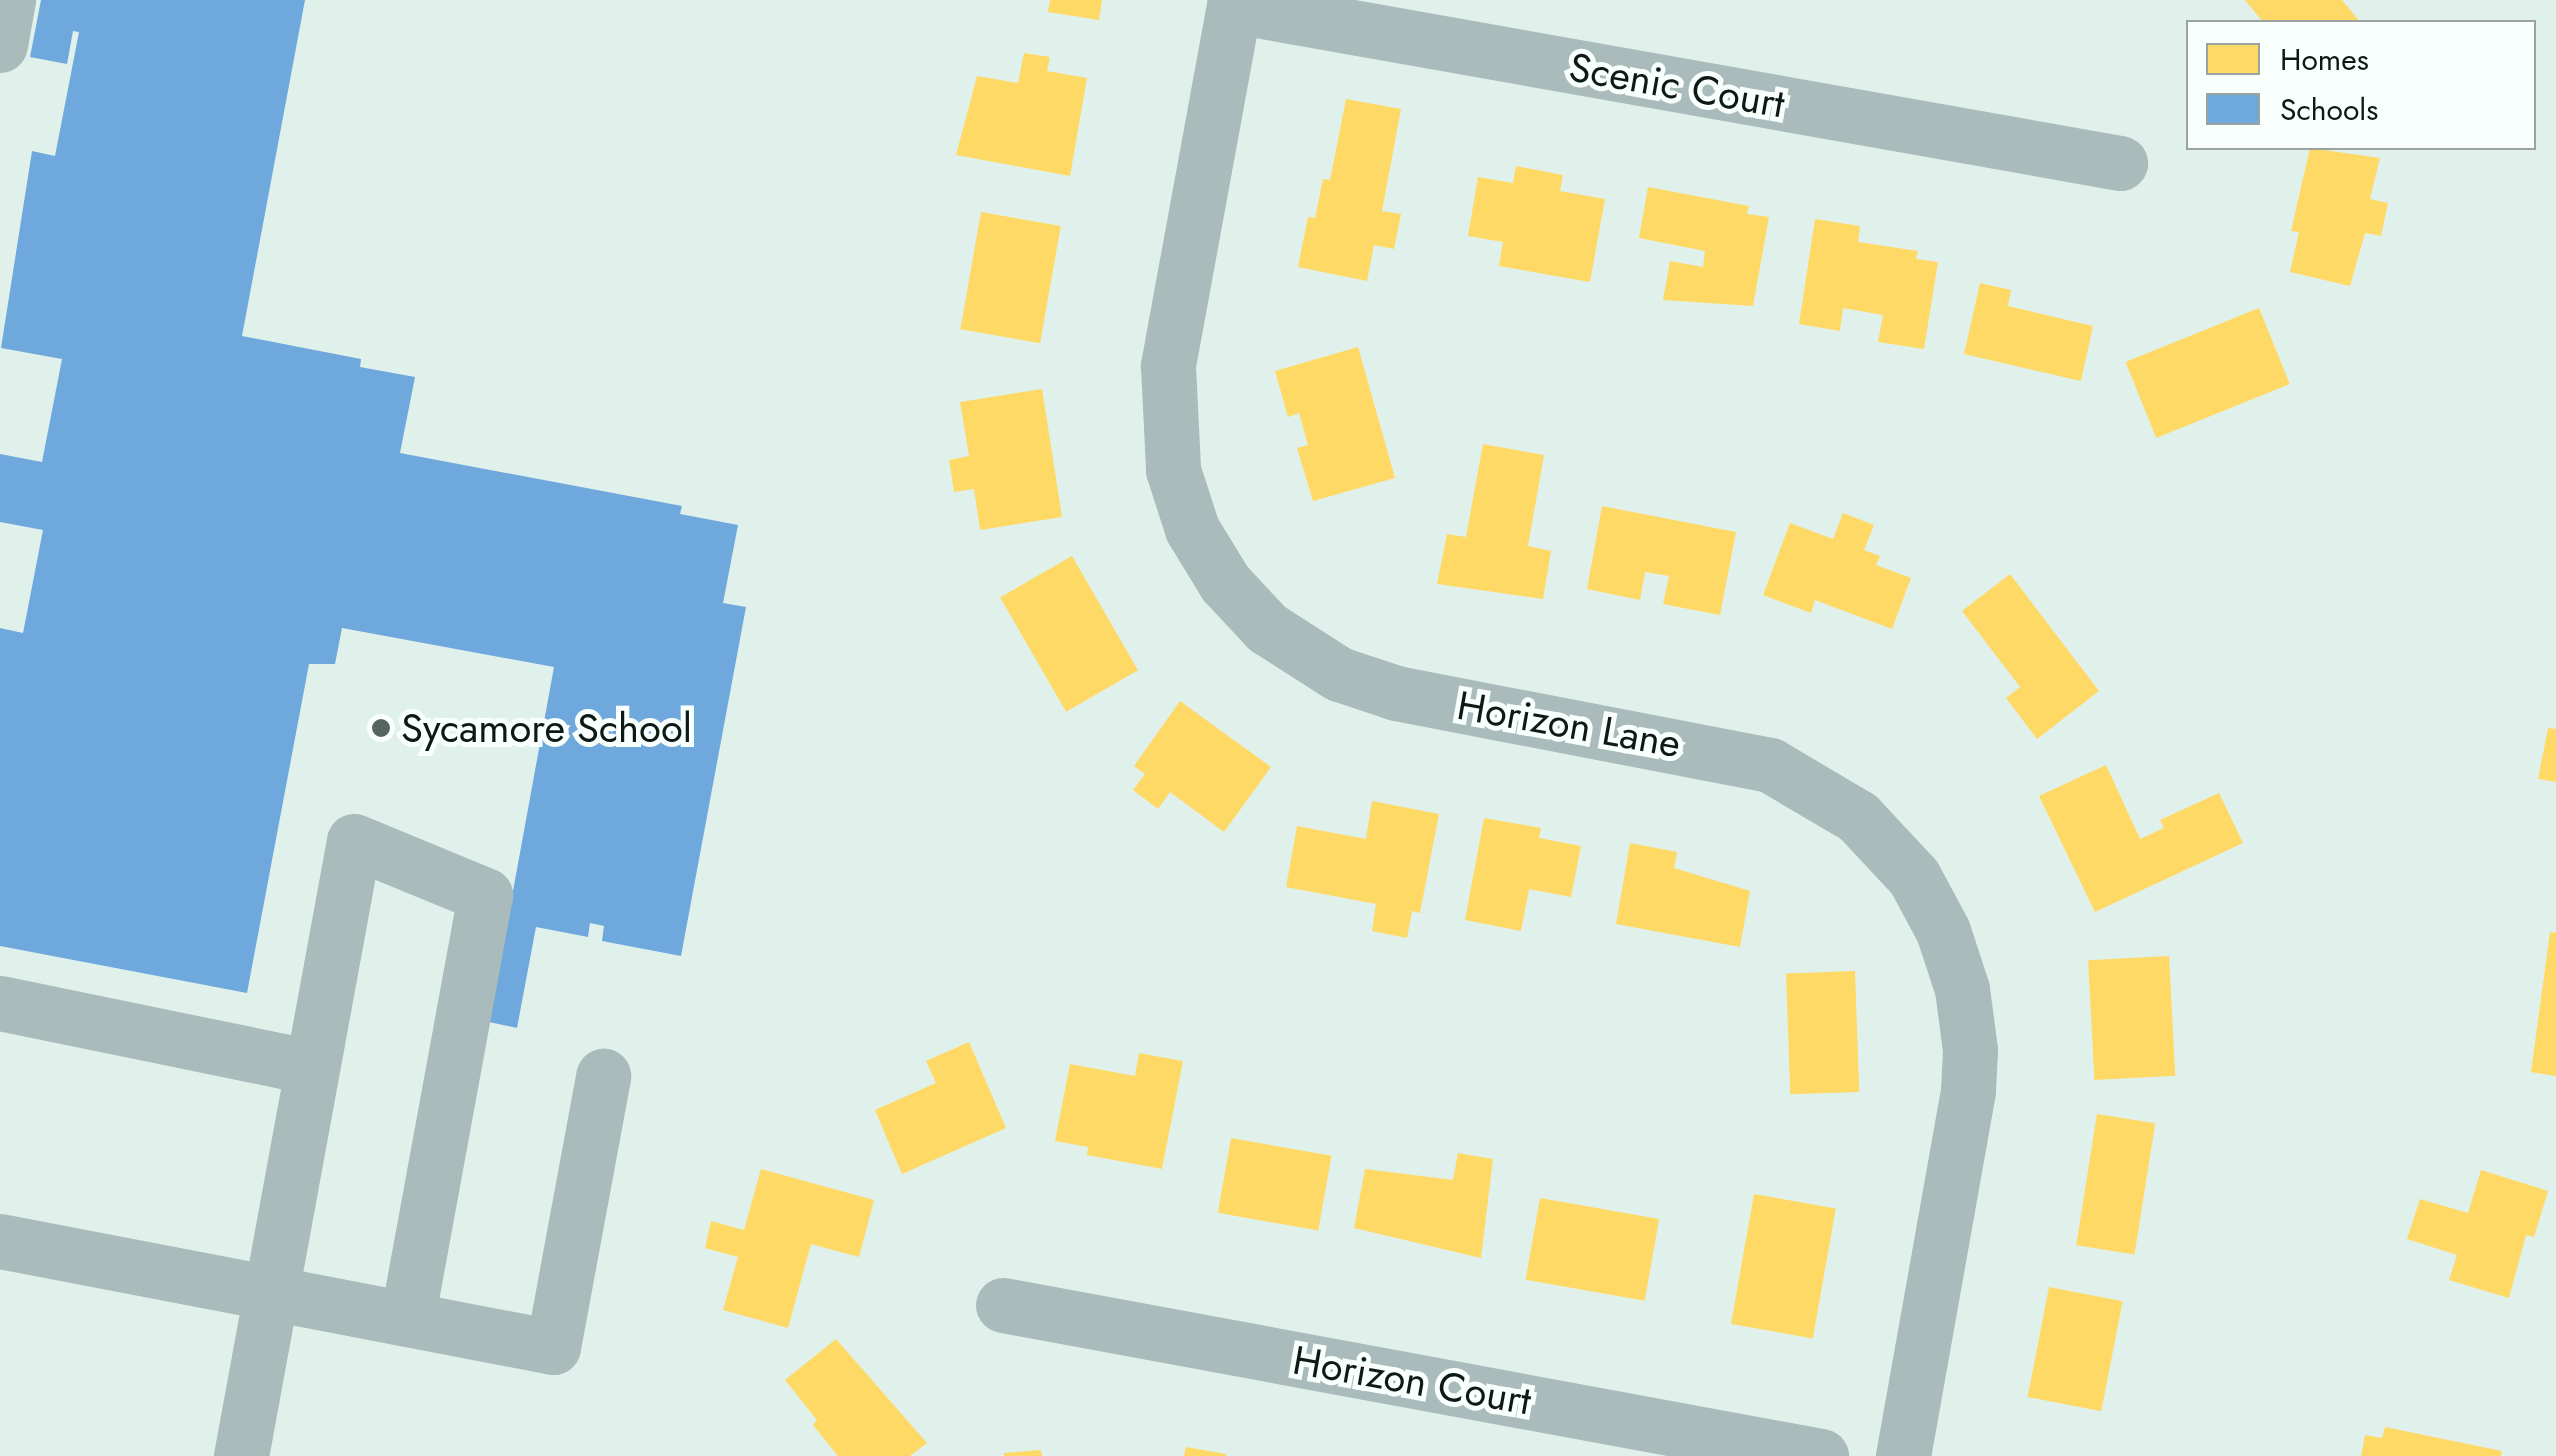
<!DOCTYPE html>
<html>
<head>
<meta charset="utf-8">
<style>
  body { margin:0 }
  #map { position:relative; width:2556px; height:1456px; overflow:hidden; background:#e0f1eb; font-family:Jost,sans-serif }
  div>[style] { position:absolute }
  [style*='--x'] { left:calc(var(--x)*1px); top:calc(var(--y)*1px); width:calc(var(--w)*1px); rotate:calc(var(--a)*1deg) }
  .homes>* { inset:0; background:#ffd966; transform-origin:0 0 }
  .schools>* { inset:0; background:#6fa8dc }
  .minor>* { height:55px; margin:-27.5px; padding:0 27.5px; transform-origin:27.5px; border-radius:27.5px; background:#aabbbc }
  .dots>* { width:28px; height:28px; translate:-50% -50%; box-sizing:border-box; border:5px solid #f9fffd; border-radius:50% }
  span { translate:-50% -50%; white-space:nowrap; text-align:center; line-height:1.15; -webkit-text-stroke:10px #f9fffd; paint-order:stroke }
  .street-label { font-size:40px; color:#0d1915 }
  .poi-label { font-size:40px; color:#0d1915 }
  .left { translate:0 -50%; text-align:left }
  .legend { position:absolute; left:2186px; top:20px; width:350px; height:130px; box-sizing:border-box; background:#f9fffd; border:2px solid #9ba3a0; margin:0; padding:12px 18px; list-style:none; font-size:30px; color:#0d1915 }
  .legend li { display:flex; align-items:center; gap:20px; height:50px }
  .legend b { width:50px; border:2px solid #9ba3a0 }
</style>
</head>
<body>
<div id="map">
  <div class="homes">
    <div style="clip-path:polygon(1050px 0,1102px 0,1099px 20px,1048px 12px)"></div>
    <div style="clip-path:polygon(2245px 0,2342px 0,2360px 22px,2263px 22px)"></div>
    <div style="clip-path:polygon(1024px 53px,1050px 57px,1047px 71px,1087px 78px,1070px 176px,956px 155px,977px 76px,1018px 83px)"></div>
    <div style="clip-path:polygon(1346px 99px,1401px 109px,1382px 211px,1401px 214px,1394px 249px,1374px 245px,1367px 281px,1298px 267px,1308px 217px,1315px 218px,1323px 179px,1330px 180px)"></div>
    <div style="clip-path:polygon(2310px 148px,2380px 158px,2370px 199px,2388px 203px,2381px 236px,2365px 233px,2350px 286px,2290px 272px,2299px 232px,2291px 231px)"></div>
    <div style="clip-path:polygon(1516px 166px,1563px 175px,1560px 191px,1605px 199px,1590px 282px,1499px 266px,1503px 242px,1468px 236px,1478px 177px,1513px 183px)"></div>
    <div style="clip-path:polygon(1648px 187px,1749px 206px,1747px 214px,1769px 217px,1753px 306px,1663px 300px,1670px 261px,1703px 267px,1705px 251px,1639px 238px)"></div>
    <div style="left:981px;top:212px;width:81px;height:119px;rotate:10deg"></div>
    <div style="clip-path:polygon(1815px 219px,1860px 226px,1858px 242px,1918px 251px,1916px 259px,1938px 262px,1924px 349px,1878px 342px,1883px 315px,1843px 308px,1840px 331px,1799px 324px)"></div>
    <div style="clip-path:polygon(1980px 283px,2011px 290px,2008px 306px,2093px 326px,2081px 381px,1964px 354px)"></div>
    <div style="left:2259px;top:308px;width:82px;height:144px;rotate:68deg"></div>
    <div style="clip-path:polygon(1358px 347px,1395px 478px,1313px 501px,1297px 448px,1308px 445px,1299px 413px,1288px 417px,1275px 371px)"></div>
    <div style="clip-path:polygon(1042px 389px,1062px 517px,980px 530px,974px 489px,954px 492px,949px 460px,969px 456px,960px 402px)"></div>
    <div style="clip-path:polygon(1483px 444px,1544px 455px,1528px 546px,1551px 551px,1543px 599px,1437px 584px,1447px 534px,1466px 537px)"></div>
    <div style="clip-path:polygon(1602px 506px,1736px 532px,1720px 615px,1663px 604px,1669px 576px,1645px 572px,1640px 600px,1587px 589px)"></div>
    <div style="clip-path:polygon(1843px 513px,1874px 525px,1864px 550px,1880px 556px,1876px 565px,1911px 578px,1892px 629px,1815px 600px,1811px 613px,1763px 595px,1790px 523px,1833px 539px)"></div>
    <div style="left:1072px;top:556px;width:132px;height:83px;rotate:60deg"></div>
    <div style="clip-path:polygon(2010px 574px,2099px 691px,2037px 739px,2006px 698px,2020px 687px,1962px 611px)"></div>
    <div style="clip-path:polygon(1180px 701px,1271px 767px,1224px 832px,1170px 792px,1158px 809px,1133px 790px,1145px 774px,1134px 766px)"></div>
    <div style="clip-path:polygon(2548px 728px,2556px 729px,2556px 782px,2538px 779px)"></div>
    <div style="clip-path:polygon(2106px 765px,2140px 839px,2164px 828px,2160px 820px,2219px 793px,2243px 843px,2095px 912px,2039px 796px)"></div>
    <div style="clip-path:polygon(1372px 801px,1439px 814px,1420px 913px,1412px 911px,1407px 938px,1372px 931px,1376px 904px,1286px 887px,1297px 826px,1366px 839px)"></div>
    <div style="clip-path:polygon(1484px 818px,1541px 828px,1539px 838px,1581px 846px,1571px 897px,1529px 889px,1521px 931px,1465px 920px)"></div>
    <div style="clip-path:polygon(1630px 843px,1677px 852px,1674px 868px,1750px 891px,1740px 947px,1616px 924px)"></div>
    <div style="clip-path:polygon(2550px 932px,2556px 933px,2556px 1076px,2531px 1072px)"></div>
    <div style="left:2169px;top:956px;width:120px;height:81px;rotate:87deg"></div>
    <div style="left:1855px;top:971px;width:121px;height:69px;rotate:88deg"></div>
    <div style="clip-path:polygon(969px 1042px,1006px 1128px,902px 1174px,875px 1110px,936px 1083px,926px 1061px)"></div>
    <div style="clip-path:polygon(1139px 1053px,1183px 1061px,1162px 1169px,1087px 1155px,1088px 1147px,1055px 1141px,1070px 1064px,1135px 1076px)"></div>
    <div style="left:2097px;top:1114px;width:59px;height:133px;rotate:9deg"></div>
    <div style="left:1231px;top:1138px;width:102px;height:76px;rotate:10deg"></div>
    <div style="clip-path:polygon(1458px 1153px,1493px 1159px,1481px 1258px,1354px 1228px,1365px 1169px,1453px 1180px)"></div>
    <div style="clip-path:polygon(761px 1169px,874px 1200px,859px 1257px,811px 1244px,788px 1328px,723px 1310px,738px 1257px,705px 1248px,711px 1221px,744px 1230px)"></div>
    <div style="clip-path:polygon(2481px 1170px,2548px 1191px,2534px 1237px,2526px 1235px,2509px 1298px,2449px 1280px,2457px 1255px,2407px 1239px,2420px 1199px,2468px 1213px)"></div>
    <div style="left:1754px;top:1194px;width:83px;height:132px;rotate:10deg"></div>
    <div style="left:1540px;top:1198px;width:121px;height:83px;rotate:10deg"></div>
    <div style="left:2049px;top:1287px;width:75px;height:112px;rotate:11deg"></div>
    <div style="clip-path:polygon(836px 1339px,927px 1443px,910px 1456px,838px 1456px,813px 1425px,817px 1420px,785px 1380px)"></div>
    <div style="clip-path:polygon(2385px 1427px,2502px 1451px,2501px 1456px,2361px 1456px,2365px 1435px,2382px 1438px)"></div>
    <div style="clip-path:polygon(1186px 1447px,1226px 1454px,1226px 1456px,1184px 1456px)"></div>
    <div style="clip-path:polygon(1041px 1450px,1042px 1456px,1004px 1456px,1004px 1453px)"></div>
  </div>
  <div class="schools">
    <div style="clip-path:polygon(41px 0,305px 0,242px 336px,361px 359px,360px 367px,415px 377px,400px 453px,682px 506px,680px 514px,738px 525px,723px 603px,746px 607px,681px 956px,602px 941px,604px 926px,590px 923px,588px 937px,536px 927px,517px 1028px,489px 1022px,554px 667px,342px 628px,335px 664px,309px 664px,247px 993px,0 946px,0 628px,23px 633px,43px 530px,0 522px,0 454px,42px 462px,62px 359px,1px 348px,32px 151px,55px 156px,79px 32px,73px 31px,67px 64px,30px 57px)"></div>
  </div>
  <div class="minor">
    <div style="--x:1235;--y:0;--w:372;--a:100.4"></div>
    <div style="--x:1168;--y:366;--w:104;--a:87.2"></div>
    <div style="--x:1173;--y:470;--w:62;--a:72.1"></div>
    <div style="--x:1192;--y:529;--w:63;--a:58.6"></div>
    <div style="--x:1225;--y:583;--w:62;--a:47"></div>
    <div style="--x:1267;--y:628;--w:85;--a:32.6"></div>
    <div style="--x:1339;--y:674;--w:60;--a:18.4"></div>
    <div style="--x:1396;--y:693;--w:381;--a:10.9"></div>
    <div style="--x:1770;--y:765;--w:102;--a:30.6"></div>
    <div style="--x:1858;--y:817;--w:82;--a:47"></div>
    <div style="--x:1914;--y:877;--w:61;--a:61.8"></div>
    <div style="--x:1943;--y:931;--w:61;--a:71.9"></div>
    <div style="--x:1962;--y:989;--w:62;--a:82.5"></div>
    <div style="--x:1970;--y:1050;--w:41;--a:92.8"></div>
    <div style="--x:1968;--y:1091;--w:371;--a:100.1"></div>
    <div style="--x:1234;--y:6;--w:900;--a:10.05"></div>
    <div style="--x:0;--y:45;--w:46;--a:-79.9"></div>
    <div style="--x:0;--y:1003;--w:318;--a:11.6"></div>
    <div style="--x:0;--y:1241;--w:563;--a:10.85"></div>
    <div style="--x:553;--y:1347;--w:276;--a:-79.5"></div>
    <div style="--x:1003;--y:1305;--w:832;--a:10.46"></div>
    <div style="--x:241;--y:1456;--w:625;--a:-79.59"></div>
    <div style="--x:354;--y:841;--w:142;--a:22.4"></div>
    <div style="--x:485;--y:895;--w:431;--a:100.4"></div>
  </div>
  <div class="dots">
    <div style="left:381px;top:728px;background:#576560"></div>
  </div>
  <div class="street-label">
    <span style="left:1677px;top:85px;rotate:10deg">Scenic Court</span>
    <span style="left:1569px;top:724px;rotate:10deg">Horizon Lane</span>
    <span style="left:1412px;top:1380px;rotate:10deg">Horizon Court</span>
  </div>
  <div class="poi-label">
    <span class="left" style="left:401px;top:728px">Sycamore School</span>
  </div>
  <ul class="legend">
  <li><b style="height:28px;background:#ffd966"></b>Homes</li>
  <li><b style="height:28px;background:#6fa8dc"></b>Schools</li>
  </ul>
</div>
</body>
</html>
